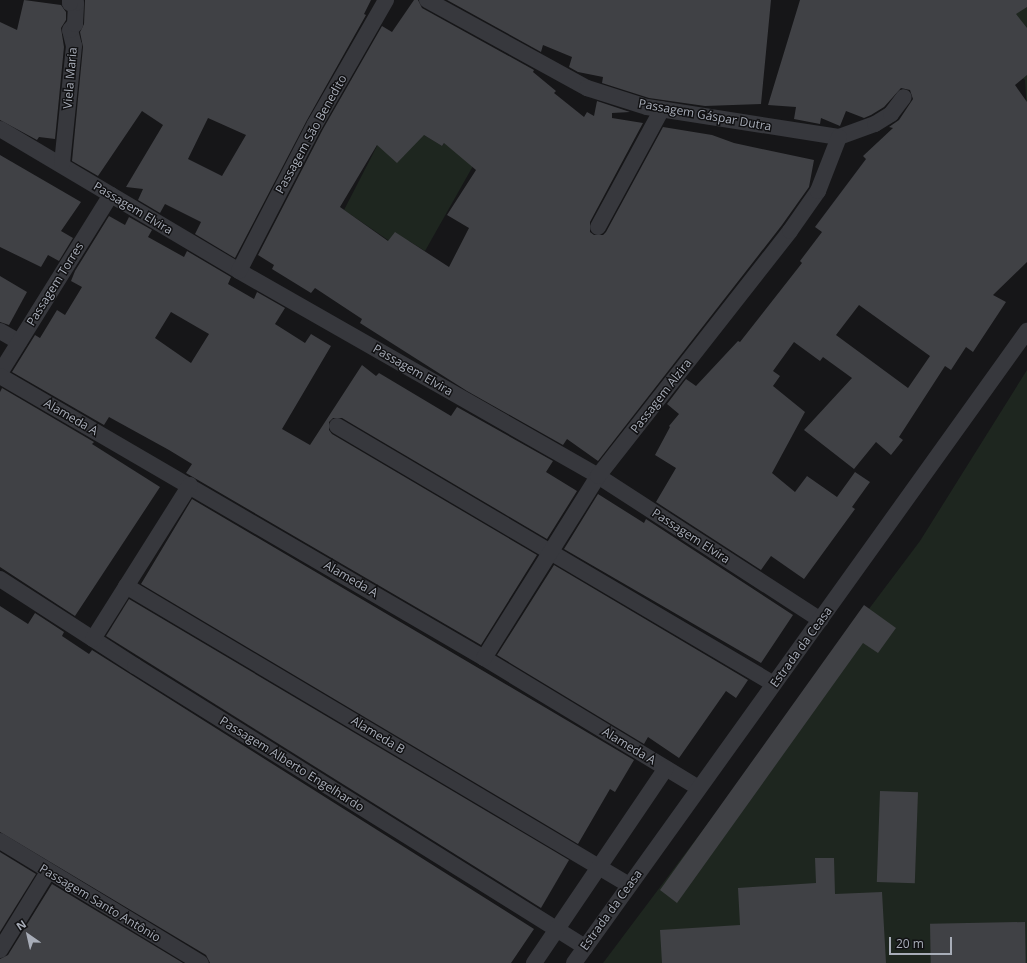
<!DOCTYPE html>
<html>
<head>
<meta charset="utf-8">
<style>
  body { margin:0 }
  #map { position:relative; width:1027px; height:963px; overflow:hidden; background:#161618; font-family:"Open Sans",sans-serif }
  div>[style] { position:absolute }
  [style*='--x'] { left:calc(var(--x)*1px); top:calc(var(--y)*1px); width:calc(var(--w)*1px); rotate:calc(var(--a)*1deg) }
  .green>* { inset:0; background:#1e261f }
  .building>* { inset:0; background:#404145; transform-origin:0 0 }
  .minor>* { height:16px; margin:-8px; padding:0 8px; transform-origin:8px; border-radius:8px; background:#37383d }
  span { translate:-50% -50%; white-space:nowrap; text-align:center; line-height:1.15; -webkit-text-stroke:3px #111113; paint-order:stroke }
  .street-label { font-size:12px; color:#a8adb8 }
  .north { position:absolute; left:8px; top:915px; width:40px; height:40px; -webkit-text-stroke:3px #111113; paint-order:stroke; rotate:326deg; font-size:11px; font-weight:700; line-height:16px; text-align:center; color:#a8adb8 }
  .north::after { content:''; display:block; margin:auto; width:14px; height:18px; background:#a8adb8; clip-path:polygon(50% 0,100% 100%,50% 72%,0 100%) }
  .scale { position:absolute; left:889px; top:937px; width:63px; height:18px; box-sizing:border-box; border:2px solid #a8adb8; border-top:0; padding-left:5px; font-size:12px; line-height:14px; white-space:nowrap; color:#a8adb8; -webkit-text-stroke:3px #111113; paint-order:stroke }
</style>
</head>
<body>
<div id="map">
  <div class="green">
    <div style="clip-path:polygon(1023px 0,1027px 0,1027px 114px,1025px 80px,1007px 66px,1013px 19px)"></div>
    <div style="clip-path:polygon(376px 129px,424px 135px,442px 146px,449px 137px,486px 143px,425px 251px,409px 241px,370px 266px,388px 240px,344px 210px,377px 146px)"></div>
    <div style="clip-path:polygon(1027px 370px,1027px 963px,603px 963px,920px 541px)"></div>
  </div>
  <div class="building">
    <div style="clip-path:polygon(24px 0,61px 5px,66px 12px,66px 20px,61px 28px,64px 47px,55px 139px,39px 137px,37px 140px,0 120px,0 22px,17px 30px)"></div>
    <div style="clip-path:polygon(evenodd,85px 0,371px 0,364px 14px,366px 15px,307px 120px,235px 258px,195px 234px,201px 222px,165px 204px,160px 213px,138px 200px,143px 189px,126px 187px,163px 125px,142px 111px,98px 176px,72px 161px,83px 47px,80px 32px,84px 24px,85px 0,208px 118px,246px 135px,222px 176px,188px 159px,208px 118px)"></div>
    <div style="clip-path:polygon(evenodd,414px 0,418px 0,422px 8px,534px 70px,533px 72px,556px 91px,554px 93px,584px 117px,587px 112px,594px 116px,597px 101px,630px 112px,612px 113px,612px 118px,643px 123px,590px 222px,590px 232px,594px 235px,603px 235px,606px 232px,663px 127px,712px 135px,734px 143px,814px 160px,809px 187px,782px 225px,598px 461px,567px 439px,563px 445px,467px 391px,360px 323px,362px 319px,315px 288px,311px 293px,272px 269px,274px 265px,258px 255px,323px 129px,382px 26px,392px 32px,414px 0,424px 135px,442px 146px,444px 143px,476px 170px,447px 215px,469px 228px,449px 267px,395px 232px,388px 241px,340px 207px,377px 145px,397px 163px,424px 135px)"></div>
    <div style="clip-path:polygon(447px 0,771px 0,761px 104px,705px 106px,649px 98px,602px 83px,603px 77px,578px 72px,569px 67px,572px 57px,543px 45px,541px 52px)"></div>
    <div style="clip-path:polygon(evenodd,800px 0,1027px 0,1027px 7px,1016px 14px,1027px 28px,1027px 75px,1015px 85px,1027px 102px,1027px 262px,993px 295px,1006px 302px,973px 352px,966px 347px,951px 370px,945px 366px,899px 437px,903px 440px,891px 455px,876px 442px,854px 469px,804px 430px,852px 378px,823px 357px,820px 361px,794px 342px,773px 371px,780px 376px,773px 386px,805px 412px,772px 473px,795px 492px,807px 476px,837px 497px,855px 472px,870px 482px,852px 507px,855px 509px,804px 579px,771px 556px,761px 570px,656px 502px,676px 468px,655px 455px,670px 427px,669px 426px,679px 414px,667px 404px,686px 379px,696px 386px,738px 341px,740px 342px,802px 263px,800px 261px,822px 232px,815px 227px,866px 159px,863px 156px,893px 128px,889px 127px,899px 120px,913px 99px,910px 90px,901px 88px,884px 107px,871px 115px,864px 118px,846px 111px,840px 126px,821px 118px,820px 124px,794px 119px,796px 107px,768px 105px,800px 0,859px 305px,930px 356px,908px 388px,836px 335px,859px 305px)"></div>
    <div style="clip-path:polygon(0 155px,81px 202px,61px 231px,73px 238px,59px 261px,48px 255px,41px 267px,0 247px)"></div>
    <div style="clip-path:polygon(evenodd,109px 216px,125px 225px,129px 217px,152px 230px,148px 237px,184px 257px,187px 251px,231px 277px,228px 284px,254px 299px,257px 292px,285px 308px,275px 324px,305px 343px,311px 334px,331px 346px,282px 429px,310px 445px,362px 365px,376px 376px,379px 373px,451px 416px,457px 407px,553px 461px,546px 472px,577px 491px,547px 539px,342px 418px,333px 418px,329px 422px,329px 430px,332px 434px,537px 555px,481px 645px,186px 473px,192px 464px,169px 450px,109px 417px,104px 425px,12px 372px,35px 335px,40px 338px,57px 310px,65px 315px,82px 287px,71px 281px,75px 271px,109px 216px,171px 312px,209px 334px,191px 363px,155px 338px,171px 312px)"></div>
    <div style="clip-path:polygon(0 276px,27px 292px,9px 325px,0 322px)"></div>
    <div style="clip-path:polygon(2px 388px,94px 442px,92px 444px,160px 487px,75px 616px,0 567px,0 392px)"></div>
    <div style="clip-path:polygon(598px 494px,644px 523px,646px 519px,793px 615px,761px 663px,564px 549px)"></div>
    <div style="clip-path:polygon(192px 499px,634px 760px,615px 792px,610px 789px,578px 844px,141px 584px)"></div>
    <div style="clip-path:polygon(554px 565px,748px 680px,736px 698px,726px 691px,679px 758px,648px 737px,644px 744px,497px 655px)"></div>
    <div style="clip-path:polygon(129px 599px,569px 860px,541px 908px,106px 636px)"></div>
    <div style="clip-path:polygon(864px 605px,896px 628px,878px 653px,863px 643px,677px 903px,660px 890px)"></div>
    <div style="clip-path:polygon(0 606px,28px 624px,35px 613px,64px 632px,62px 636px,89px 654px,92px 650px,534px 929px,511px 963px,210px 963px,206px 955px,0 832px)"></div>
    <div style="left:880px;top:791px;width:38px;height:91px;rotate:2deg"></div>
    <div style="clip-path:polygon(0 852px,36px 874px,0 932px)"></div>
    <div style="clip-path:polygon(815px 858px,834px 858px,835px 894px,882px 892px,886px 963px,662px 963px,660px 930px,740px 925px,738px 888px,816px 883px)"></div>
    <div style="clip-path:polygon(52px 884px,183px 963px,0 963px,0 959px,8px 955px)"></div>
    <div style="left:1025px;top:922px;width:41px;height:95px;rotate:89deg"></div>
  </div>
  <div class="minor">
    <div style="--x:427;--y:0;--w:183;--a:28.8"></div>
    <div style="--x:587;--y:88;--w:63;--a:17.6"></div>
    <div style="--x:647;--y:107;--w:194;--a:8.9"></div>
    <div style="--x:839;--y:137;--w:38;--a:-20"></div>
    <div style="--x:875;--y:124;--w:19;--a:-32"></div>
    <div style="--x:891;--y:114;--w:21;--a:-53"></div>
    <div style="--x:0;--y:129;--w:278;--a:30.7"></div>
    <div style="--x:239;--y:271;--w:413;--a:29.7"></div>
    <div style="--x:598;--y:476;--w:265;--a:32.9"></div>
    <div style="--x:62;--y:164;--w:119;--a:-84.2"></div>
    <div style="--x:74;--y:46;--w:16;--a:-104"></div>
    <div style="--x:70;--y:30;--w:8;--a:-50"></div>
    <div style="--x:75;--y:24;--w:21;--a:-87"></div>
    <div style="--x:76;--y:3;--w:6;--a:180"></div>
    <div style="--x:70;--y:3;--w:3;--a:-90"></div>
    <div style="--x:598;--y:227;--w:134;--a:-61.5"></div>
    <div style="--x:239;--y:271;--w:165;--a:-62.7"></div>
    <div style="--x:315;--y:124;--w:143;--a:-60.2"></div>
    <div style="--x:0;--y:331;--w:22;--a:30"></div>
    <div style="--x:0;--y:373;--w:210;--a:-58.1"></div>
    <div style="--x:0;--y:376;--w:560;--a:30.23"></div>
    <div style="--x:484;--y:658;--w:251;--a:31.2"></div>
    <div style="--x:337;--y:426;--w:507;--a:30.56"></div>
    <div style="--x:0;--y:579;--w:161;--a:32.8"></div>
    <div style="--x:135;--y:666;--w:531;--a:31.98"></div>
    <div style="--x:126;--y:586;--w:585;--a:30.73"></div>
    <div style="--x:93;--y:639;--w:182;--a:-57.8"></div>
    <div style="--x:484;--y:658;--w:215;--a:-57.9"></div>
    <div style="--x:598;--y:476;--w:311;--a:-51.9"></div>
    <div style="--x:790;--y:231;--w:49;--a:-55"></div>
    <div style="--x:818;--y:191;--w:58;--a:-68.7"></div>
    <div style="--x:0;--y:841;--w:235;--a:31.3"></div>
    <div style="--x:0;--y:950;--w:92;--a:-58.4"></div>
    <div style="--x:534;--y:963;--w:235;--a:-55.9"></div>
    <div style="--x:574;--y:963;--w:778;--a:-54.37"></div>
  </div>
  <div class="street-label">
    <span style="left:70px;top:78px;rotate:-85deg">Viela Maria</span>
    <span style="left:705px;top:115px;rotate:10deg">Passagem Gáspar Dutra</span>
    <span style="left:311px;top:134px;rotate:-61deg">Passagem São Benedito</span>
    <span style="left:133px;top:208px;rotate:31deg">Passagem Elvira</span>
    <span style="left:55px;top:284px;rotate:-58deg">Passagem Torres</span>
    <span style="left:413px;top:370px;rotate:30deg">Passagem Elvira</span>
    <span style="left:661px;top:396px;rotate:-52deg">Passagem Alzira</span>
    <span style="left:71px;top:417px;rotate:30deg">Alameda A</span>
    <span style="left:691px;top:536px;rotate:33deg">Passagem Elvira</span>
    <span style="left:351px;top:579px;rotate:30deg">Alameda A</span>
    <span style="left:801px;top:647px;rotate:-54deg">Estrada da Ceasa</span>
    <span style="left:378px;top:735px;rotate:31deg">Alameda B</span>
    <span style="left:629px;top:746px;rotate:31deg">Alameda A</span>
    <span style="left:292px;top:764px;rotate:32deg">Passagem Alberto Engelhardo</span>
    <span style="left:100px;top:903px;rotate:31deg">Passagem Santo Antônio</span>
    <span style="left:611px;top:910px;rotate:-54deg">Estrada da Ceasa</span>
  </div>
  <div class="north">N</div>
  <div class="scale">20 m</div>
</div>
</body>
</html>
